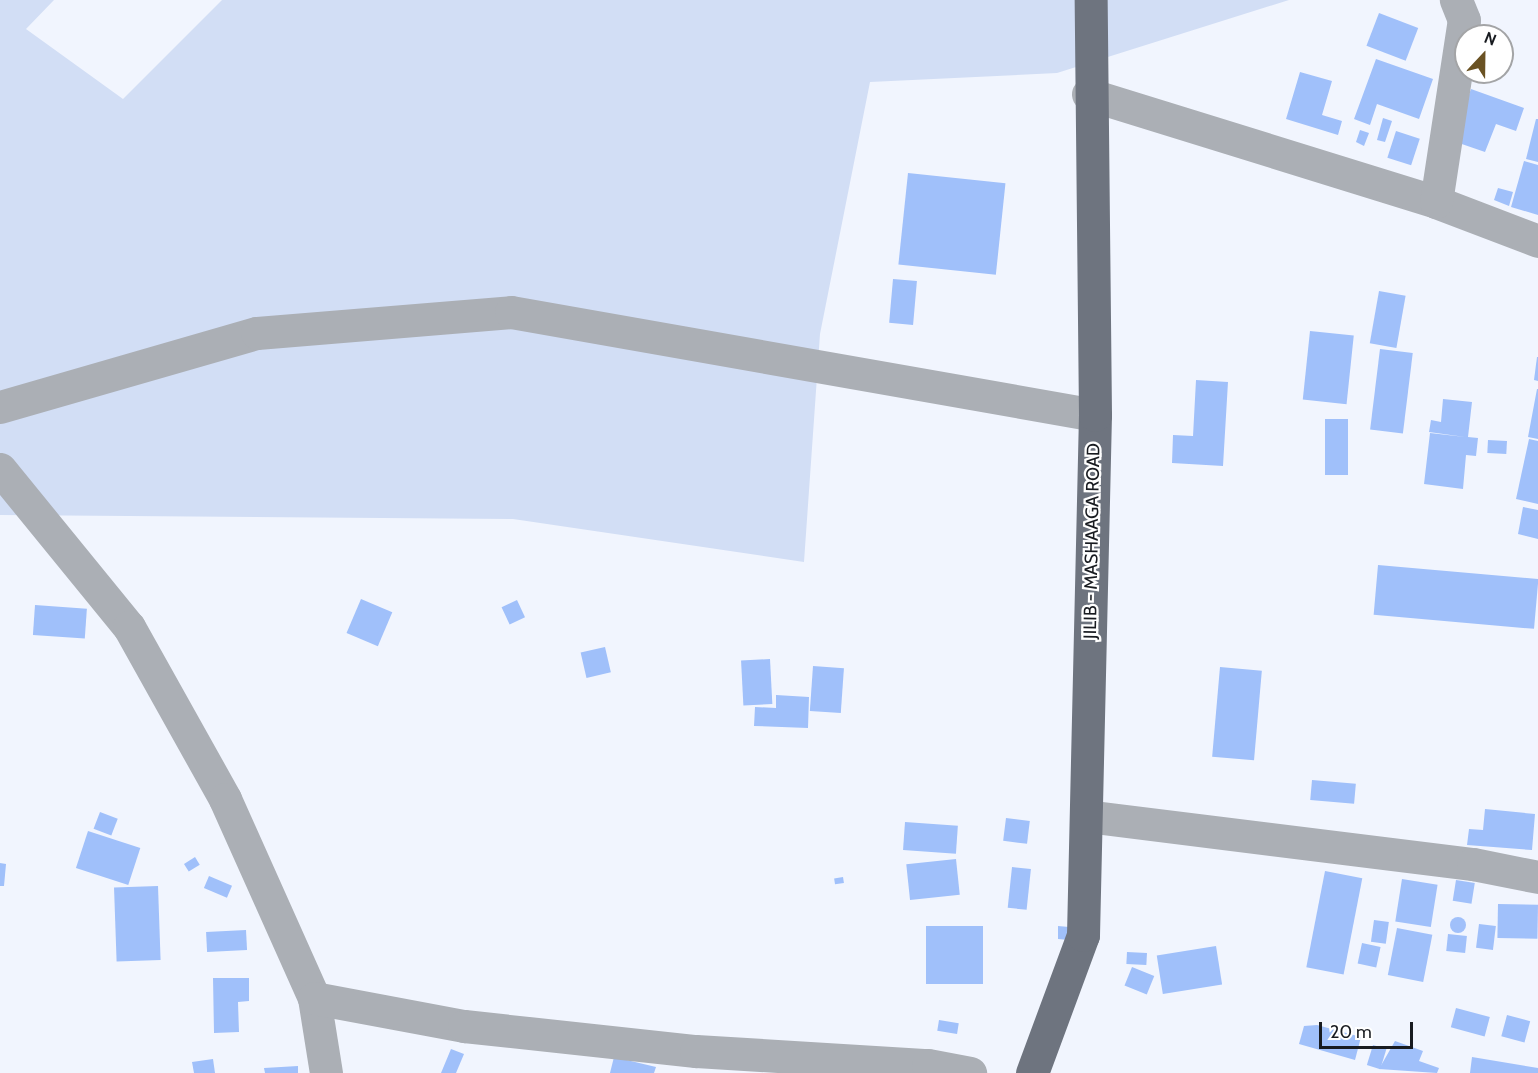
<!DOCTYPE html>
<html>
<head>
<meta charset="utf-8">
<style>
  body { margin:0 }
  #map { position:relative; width:1538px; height:1073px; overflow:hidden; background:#f1f5fe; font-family:Cabin,sans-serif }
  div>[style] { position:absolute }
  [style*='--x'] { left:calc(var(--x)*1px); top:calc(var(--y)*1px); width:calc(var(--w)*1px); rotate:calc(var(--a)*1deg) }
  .green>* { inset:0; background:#d2def5 }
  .building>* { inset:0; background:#a0c0fa; transform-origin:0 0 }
  .round { border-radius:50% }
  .minor>* { height:33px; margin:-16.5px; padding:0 16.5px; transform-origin:16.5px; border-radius:16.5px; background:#abafb5 }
  .major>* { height:33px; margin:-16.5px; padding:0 16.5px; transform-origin:16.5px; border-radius:16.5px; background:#6e747f }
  span { translate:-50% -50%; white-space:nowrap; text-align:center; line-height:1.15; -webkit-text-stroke:4.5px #fff; paint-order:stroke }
  .street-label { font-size:18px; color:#181b20 }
  .north { position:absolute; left:1454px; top:24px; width:60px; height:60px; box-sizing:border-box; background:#fff; border:2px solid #a3a4a6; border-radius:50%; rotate:22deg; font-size:16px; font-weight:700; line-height:24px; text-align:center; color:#181b20 }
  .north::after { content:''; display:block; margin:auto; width:21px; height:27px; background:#6a5223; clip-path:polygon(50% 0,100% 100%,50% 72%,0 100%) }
  .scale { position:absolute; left:1319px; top:1022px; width:94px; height:27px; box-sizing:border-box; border:3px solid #181b20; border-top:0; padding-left:8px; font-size:18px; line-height:21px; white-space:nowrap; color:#181b20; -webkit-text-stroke:4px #fff; paint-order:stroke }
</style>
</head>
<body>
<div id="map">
  <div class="green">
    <div style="clip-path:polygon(0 0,54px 0,26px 29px,123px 99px,222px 0,1289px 0,1057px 73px,870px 82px,820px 334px,804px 562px,513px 519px,0 515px)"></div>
  </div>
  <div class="building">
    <div style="left:1379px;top:13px;width:42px;height:35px;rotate:21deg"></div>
    <div style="clip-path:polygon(1376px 59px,1433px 79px,1419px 119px,1377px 104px,1370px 125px,1354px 119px)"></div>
    <div style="clip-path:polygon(1300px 72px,1332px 81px,1322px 115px,1342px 121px,1338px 135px,1286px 119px)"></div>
    <div style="clip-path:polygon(1471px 89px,1524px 108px,1516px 131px,1496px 124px,1485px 152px,1453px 141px)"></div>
    <div style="clip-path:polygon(1383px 118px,1392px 121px,1385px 142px,1377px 140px)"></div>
    <div style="clip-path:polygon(1536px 119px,1538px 119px,1538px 162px,1526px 159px)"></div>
    <div style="clip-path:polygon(1360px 130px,1369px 133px,1364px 146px,1356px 142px)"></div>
    <div style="left:1396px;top:131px;width:25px;height:28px;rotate:18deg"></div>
    <div style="clip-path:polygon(1524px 161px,1538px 165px,1538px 215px,1511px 207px)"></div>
    <div style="left:908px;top:173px;width:98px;height:92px;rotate:6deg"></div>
    <div style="clip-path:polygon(1498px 188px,1513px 192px,1509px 206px,1494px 200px)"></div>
    <div style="left:893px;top:279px;width:24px;height:44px;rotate:5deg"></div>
    <div style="left:1379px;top:291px;width:27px;height:53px;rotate:10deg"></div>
    <div style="left:1310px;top:331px;width:44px;height:69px;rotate:6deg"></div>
    <div style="left:1380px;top:349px;width:33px;height:81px;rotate:7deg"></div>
    <div style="clip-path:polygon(1537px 357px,1538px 357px,1538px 381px,1534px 380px)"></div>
    <div style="clip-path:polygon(1196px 380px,1228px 382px,1223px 466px,1172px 463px,1173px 435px,1193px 436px)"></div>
    <div style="clip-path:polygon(1537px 389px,1538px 389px,1538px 439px,1528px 437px)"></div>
    <div style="clip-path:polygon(1443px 399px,1472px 402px,1468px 437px,1478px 438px,1476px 456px,1466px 455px,1463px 489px,1424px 484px,1430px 433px,1465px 437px,1429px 432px,1431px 420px,1441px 422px)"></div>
    <div style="left:1325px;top:419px;width:23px;height:56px"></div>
    <div style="clip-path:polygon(1529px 439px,1538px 441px,1538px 504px,1516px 499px)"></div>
    <div style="left:1488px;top:440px;width:19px;height:13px;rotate:3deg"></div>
    <div style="clip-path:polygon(1523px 507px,1538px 510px,1538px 539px,1518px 534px)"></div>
    <div style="left:1378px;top:565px;width:161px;height:50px;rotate:5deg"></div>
    <div style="left:361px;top:599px;width:34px;height:37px;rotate:23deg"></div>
    <div style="left:517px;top:600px;width:19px;height:17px;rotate:65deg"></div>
    <div style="left:35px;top:605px;width:52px;height:30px;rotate:4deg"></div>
    <div style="left:605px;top:647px;width:26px;height:25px;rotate:77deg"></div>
    <div style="left:770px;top:659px;width:45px;height:29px;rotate:87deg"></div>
    <div style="left:813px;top:666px;width:31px;height:45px;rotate:4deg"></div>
    <div style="left:1220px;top:667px;width:42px;height:90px;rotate:5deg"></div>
    <div style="clip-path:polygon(776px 695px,809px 697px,808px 728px,754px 726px,755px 707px,776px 708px)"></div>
    <div style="left:1312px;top:780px;width:44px;height:20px;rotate:5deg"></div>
    <div style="clip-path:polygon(1485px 809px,1535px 814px,1532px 850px,1467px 845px,1469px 829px,1483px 830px)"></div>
    <div style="left:100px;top:812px;width:19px;height:18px;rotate:21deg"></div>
    <div style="left:1006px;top:818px;width:24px;height:23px;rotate:7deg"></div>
    <div style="left:905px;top:822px;width:53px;height:28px;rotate:4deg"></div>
    <div style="left:88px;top:831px;width:55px;height:39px;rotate:18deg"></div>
    <div style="left:195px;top:857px;width:9px;height:13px;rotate:58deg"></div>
    <div style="left:956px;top:859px;width:36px;height:50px;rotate:84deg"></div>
    <div style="clip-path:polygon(0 863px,6px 864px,4px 886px,0 886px)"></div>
    <div style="left:1012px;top:867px;width:19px;height:41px;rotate:6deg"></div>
    <div style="left:1325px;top:871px;width:38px;height:98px;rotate:11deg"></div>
    <div style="left:209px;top:876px;width:25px;height:13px;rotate:23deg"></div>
    <div style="left:843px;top:877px;width:6px;height:9px;rotate:81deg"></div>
    <div style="left:1402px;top:879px;width:36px;height:43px;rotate:9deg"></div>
    <div style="left:1456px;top:880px;width:19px;height:21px;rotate:9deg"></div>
    <div style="left:158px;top:886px;width:74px;height:44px;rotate:88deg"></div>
    <div style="left:1498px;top:904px;width:40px;height:34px;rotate:1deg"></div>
    <div class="round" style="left:1450px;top:917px;width:16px;height:16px"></div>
    <div style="left:1374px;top:920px;width:15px;height:22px;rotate:8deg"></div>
    <div style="left:1479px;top:924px;width:17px;height:24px;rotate:7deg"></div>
    <div style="left:926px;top:926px;width:57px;height:58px"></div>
    <div style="clip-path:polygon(1058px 926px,1069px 927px,1069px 940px,1058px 939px)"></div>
    <div style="left:1397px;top:928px;width:36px;height:48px;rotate:11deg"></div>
    <div style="left:246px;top:930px;width:20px;height:40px;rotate:87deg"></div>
    <div style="left:1448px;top:934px;width:19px;height:17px;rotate:6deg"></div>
    <div style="left:1362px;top:943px;width:19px;height:21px;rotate:12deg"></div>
    <div style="left:1216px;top:946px;width:39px;height:60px;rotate:81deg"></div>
    <div style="left:1127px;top:952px;width:20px;height:12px;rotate:3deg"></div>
    <div style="left:1132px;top:967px;width:24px;height:20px;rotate:22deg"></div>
    <div style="clip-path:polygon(213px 978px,249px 978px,249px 1001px,238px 1002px,239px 1032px,214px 1033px)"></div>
    <div style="left:1456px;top:1008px;width:35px;height:20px;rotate:15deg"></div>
    <div style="left:1507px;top:1015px;width:24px;height:22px;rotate:15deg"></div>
    <div style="left:939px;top:1020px;width:20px;height:11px;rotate:9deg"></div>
    <div style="clip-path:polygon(1317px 1025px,1361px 1037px,1355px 1060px,1299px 1044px,1304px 1026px)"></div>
    <div style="clip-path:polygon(1395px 1041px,1423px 1051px,1419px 1061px,1439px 1068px,1437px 1073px,1379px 1069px)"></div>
    <div style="left:1373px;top:1045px;width:14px;height:21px;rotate:17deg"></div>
    <div style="clip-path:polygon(451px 1049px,464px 1054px,456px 1073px,441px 1073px)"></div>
    <div style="clip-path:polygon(614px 1057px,656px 1067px,654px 1073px,610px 1073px)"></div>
    <div style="clip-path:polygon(1472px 1057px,1538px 1068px,1538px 1073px,1470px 1073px)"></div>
    <div style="clip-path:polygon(213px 1059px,215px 1073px,194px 1073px,192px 1062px)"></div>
    <div style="clip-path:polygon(298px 1066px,298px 1073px,265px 1073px,264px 1068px)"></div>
  </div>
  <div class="minor">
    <div style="--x:1088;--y:94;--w:364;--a:17.2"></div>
    <div style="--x:1436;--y:202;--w:109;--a:20.9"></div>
    <div style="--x:1436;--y:202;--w:184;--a:-81.3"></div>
    <div style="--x:1464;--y:20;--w:22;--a:-112"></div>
    <div style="--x:0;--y:407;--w:267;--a:-16.1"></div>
    <div style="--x:257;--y:333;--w:255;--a:-4.7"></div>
    <div style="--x:511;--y:312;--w:593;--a:10"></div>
    <div style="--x:0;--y:469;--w:204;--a:50.8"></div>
    <div style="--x:129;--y:627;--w:197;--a:60.8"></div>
    <div style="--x:225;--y:799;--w:218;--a:65.9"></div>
    <div style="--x:314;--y:998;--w:76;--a:80.9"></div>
    <div style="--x:1086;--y:816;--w:390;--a:7.1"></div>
    <div style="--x:1473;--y:864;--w:66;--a:11.3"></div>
    <div style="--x:314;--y:998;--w:153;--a:10.6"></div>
    <div style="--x:464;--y:1026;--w:233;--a:6.2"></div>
    <div style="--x:696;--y:1051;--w:232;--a:3.5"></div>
    <div style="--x:928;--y:1065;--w:43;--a:10.8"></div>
  </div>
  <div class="major">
    <div style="--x:1032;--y:1073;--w:147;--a:-69.7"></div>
    <div style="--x:1083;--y:935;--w:520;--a:-88.68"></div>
    <div style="--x:1095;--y:415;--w:415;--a:-90.6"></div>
  </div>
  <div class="street-label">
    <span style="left:1092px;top:541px;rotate:-89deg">JILIB - MASHAAGA ROAD</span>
  </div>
  <div class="north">N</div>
  <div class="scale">20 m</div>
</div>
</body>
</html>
